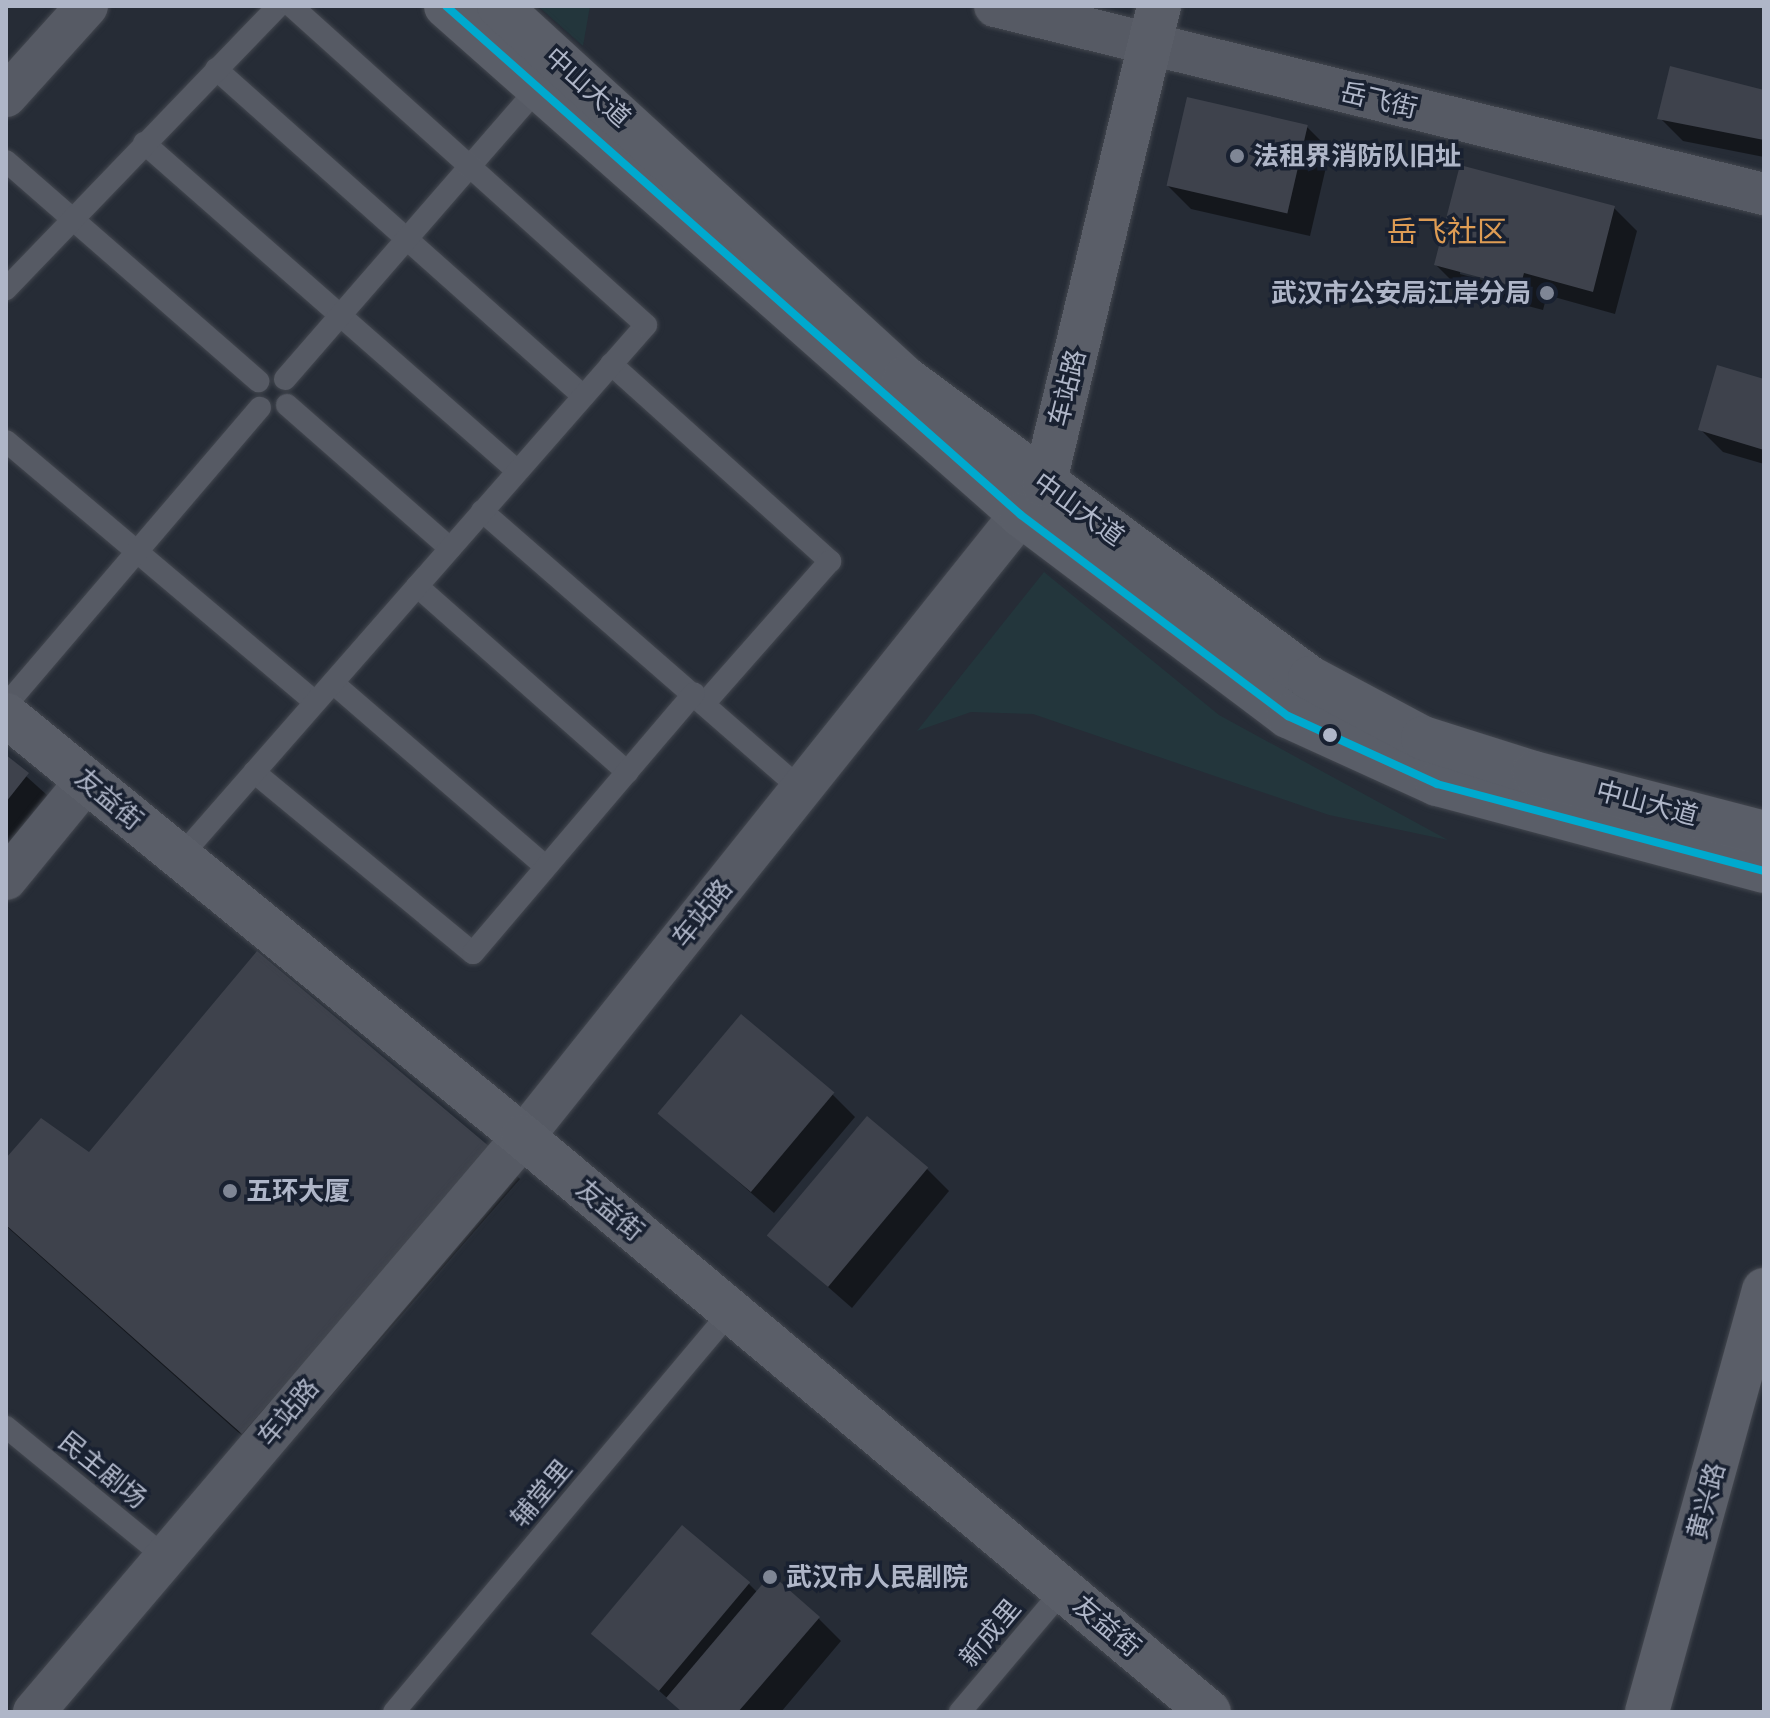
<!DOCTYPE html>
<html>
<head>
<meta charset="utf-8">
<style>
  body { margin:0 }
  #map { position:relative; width:1770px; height:1718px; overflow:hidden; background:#262c36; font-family:"Public Sans","Noto Sans SC",sans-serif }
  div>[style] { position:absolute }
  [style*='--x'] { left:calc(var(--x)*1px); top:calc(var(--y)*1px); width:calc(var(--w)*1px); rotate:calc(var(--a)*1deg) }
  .green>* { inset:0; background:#23363c }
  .shadow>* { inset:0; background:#0007 }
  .building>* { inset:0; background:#3e424c; transform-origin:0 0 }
  .roads { filter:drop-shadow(0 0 2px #43474f) drop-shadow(0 0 2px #43474f) }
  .lane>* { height:22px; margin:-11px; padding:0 11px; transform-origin:11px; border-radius:11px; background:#565a64 }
  .street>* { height:42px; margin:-21px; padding:0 21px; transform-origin:21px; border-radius:21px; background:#565a64 }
  .secondary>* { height:44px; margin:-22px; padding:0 22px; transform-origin:22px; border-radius:22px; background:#5a5e68 }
  .bus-1>* { height:8px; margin:-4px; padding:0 4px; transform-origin:4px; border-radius:4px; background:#00a9ce }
  .dots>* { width:22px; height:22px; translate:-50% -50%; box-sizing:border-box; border:4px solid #192131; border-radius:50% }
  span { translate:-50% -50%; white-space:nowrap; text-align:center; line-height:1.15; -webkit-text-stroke:7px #192131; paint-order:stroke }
  .street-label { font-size:26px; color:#afb6c8 }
  .poi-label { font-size:26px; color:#afb6c8; font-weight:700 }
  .left { translate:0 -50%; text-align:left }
  .right { translate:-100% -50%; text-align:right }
  .quarter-label { font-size:30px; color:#de9c54 }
  .frame { position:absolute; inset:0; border:8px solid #afb6c8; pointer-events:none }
</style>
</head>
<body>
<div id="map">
  <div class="green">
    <div style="clip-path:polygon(538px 6px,590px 6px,583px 46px)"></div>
    <div style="clip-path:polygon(1044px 572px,1219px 715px,1448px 840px,1329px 815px,1033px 714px,971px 712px,917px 731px)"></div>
  </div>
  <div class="shadow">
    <div style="clip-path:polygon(1764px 92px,1764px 157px,1683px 141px,1660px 118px)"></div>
    <div style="clip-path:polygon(1307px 127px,1330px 150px,1310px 236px,1191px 209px,1168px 186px)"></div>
    <div style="clip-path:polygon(evenodd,1614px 208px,1637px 231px,1615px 314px,1547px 295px,1543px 310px,1459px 288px,1436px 265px,1614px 208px,1460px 270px,1530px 289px,1529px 293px,1460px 274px,1460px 270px)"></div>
    <div style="clip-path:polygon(1764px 381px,1764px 464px,1723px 452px,1700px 429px)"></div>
    <div style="clip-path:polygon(6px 758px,58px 805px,6px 869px)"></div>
    <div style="clip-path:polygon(832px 1094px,855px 1117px,774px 1213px,660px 1113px)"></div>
    <div style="clip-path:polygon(490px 1149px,520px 1179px,273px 1463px,6px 1226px,6px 1161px,89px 1155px)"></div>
    <div style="clip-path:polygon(926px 1168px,949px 1191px,852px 1308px,770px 1236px)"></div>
    <div style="clip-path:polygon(748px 1583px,758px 1593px,818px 1618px,841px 1641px,781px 1712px,683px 1712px,595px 1634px)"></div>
  </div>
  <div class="building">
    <div style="clip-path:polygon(1670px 66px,1764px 90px,1764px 140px,1657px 119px)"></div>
    <div style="left:1187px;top:97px;width:124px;height:91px;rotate:13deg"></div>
    <div style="clip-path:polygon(1460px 165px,1615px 206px,1593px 292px,1524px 273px,1520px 288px,1434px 265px)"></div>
    <div style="clip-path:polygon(1717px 365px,1764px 379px,1764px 450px,1698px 430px)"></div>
    <div style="clip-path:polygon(6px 755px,29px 773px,6px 802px)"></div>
    <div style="clip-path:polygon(257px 951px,491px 1148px,242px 1434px,6px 1225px,6px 1158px,41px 1118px,89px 1152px)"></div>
    <div style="left:741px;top:1014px;width:122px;height:130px;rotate:40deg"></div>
    <div style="left:867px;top:1116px;width:80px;height:156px;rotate:40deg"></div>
    <div style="left:682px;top:1525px;width:89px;height:142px;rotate:40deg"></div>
    <div style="clip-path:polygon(771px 1574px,820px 1617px,738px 1712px,682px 1712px,666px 1698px)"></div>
  </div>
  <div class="roads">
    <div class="lane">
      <div style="--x:216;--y:69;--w:492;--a:41.7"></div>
      <div style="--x:144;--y:143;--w:497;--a:41.3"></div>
      <div style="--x:6;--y:161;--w:335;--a:41.1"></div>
      <div style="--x:6;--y:289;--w:393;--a:-46.1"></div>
      <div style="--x:611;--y:364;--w:295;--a:42"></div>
      <div style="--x:830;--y:561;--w:189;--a:131.4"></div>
      <div style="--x:285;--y:379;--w:384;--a:-49"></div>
      <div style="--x:287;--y:405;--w:217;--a:41.3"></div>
      <div style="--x:6;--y:441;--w:404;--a:40.2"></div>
      <div style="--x:482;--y:511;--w:423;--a:41.1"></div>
      <div style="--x:417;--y:586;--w:281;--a:41.5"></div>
      <div style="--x:333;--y:683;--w:281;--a:40.8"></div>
      <div style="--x:6;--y:705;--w:391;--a:-49.5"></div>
      <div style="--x:254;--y:772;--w:284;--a:39.6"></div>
      <div style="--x:473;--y:953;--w:341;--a:-49.6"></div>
      <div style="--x:180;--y:857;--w:707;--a:-48.78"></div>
      <div style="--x:646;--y:325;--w:477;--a:-138"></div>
      <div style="--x:6;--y:1427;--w:205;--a:39.3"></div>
      <div style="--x:394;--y:1712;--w:524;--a:-49.96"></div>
      <div style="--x:960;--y:1712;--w:160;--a:-49.8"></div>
    </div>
    <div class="street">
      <div style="--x:995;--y:6;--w:792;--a:13.74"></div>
      <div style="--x:6;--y:96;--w:121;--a:-48"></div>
      <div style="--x:6;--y:879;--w:128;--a:-50.7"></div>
      <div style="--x:34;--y:1712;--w:755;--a:-49.62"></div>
      <div style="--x:523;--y:1137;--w:830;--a:-51.36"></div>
    </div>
    <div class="secondary">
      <div style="--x:446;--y:6;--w:768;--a:41.52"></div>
      <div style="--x:1021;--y:515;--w:334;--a:37"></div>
      <div style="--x:1288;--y:716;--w:164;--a:24.5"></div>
      <div style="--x:1437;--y:784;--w:338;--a:14.9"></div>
      <div style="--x:499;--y:6;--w:551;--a:42.5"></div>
      <div style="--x:905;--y:378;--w:504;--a:36.53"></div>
      <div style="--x:1310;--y:678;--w:128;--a:28"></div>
      <div style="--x:1423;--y:738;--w:116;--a:17.5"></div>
      <div style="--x:1534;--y:773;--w:238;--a:14.6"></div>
      <div style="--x:1044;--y:485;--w:493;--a:-76.5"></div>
      <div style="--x:6;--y:715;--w:667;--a:39.22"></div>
      <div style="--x:523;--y:1137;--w:895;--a:39.97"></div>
      <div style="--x:1647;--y:1712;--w:438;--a:-74.5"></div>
    </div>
  </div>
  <div class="bus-1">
    <div style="--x:446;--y:6;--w:768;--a:41.52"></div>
    <div style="--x:1021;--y:515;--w:334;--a:37"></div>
    <div style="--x:1288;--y:716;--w:164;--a:24.5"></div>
    <div style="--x:1437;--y:784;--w:338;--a:14.9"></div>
  </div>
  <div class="dots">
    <div style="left:1237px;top:156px;background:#7f8695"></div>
    <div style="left:1547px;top:293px;background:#7f8695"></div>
    <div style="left:1330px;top:735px;background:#afb6c8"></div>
    <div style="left:230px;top:1191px;background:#7f8695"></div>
    <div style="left:770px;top:1577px;background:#7f8695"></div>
  </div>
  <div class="street-label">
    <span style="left:588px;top:87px;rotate:42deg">中山大道</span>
    <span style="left:1379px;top:100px;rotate:13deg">岳飞街</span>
    <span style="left:1067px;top:388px;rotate:-76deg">车站路</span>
    <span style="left:1079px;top:509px;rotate:36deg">中山大道</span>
    <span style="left:109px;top:799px;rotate:40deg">友益街</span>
    <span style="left:1647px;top:803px;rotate:15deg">中山大道</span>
    <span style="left:702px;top:913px;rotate:-51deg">车站路</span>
    <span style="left:610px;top:1210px;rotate:40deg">友益街</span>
    <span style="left:288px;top:1412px;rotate:-50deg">车站路</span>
    <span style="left:103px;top:1470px;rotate:39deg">民主剧场</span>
    <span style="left:541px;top:1493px;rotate:-50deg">辅堂里</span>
    <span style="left:1706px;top:1501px;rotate:-75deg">黄兴路</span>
    <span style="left:1107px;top:1626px;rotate:40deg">友益街</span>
    <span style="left:990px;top:1633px;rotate:-50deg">新成里</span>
  </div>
  <div class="poi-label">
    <span class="left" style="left:1253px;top:156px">法租界消防队旧址</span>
    <span class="right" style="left:1531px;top:293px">武汉市公安局江岸分局</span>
    <span class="left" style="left:246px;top:1191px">五环大厦</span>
    <span class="left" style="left:786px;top:1577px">武汉市人民剧院</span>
  </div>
  <div class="quarter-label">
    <span style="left:1447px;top:231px">岳飞社区</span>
  </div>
  <div class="frame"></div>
</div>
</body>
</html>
